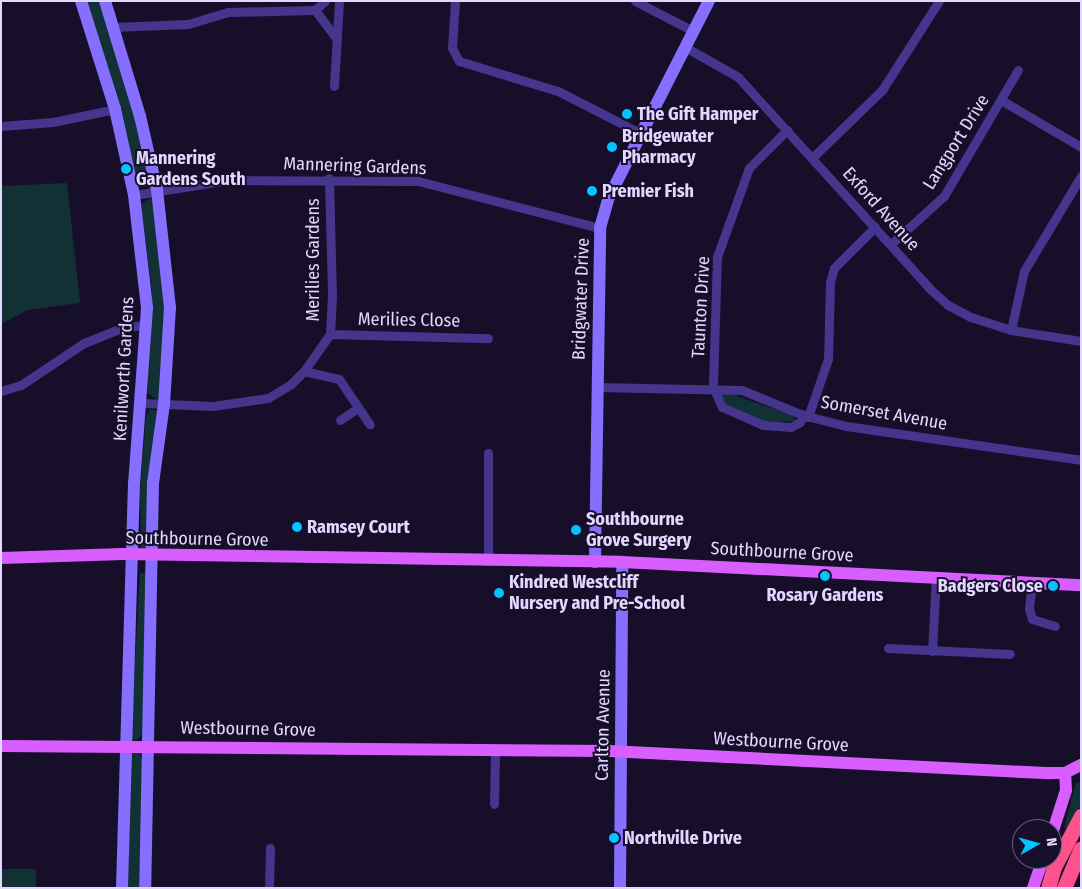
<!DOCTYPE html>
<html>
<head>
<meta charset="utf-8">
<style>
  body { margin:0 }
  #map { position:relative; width:1082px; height:889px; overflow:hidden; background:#170e2a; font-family:"Fira Sans Condensed",sans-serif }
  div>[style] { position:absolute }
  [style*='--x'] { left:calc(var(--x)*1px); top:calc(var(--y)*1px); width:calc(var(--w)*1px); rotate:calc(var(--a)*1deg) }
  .green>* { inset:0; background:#113135; transform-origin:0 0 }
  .street>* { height:9px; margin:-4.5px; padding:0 4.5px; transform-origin:4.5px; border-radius:4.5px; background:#45358d }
  .secondary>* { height:12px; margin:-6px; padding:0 6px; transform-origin:6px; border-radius:6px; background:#866eff }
  .primary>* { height:12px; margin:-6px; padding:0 6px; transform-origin:6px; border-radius:6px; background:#d95eff }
  .highway>* { height:15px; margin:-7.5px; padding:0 7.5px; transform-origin:7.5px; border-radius:7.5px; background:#ff528d }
  .dots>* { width:14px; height:14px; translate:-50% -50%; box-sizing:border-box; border:2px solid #170e2a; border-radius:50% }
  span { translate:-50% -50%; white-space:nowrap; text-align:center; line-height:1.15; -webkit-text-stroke:4px #170e2a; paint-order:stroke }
  .poi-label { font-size:18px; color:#e1d7ff; font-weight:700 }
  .left { translate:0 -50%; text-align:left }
  .right { translate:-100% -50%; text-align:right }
  .street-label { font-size:18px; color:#e1d7ff }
  .frame { position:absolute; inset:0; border:2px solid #e1d7ff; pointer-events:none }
  .north { position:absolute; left:1012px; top:819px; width:50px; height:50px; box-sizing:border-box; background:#170e2a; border:1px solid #685e7f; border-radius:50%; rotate:83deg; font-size:14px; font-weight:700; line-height:20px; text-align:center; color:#e1d7ff }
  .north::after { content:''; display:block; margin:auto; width:18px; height:22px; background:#03c3ff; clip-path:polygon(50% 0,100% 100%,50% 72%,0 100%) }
</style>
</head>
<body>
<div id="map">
  <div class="green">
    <div style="clip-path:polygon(86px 1px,100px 1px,131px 102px,149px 179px,147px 187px,138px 186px)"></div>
    <div style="clip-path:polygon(67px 183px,80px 303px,28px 310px,1px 324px,1px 186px)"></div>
    <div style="clip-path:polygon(150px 198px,154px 202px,165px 294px,161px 397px,157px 400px,147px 393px,152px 293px,141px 204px)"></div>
    <div style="clip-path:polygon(722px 391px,793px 415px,796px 421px,763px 422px,721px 402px,719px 394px)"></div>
    <div style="clip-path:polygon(150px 410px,156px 410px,159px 415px,149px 548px,141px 549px,140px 491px,146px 416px)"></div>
    <div style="clip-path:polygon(149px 572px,143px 735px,134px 741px,131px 737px,140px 573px)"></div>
    <div style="clip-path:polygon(134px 752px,140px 753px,142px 762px,141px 888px,127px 888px,130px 755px)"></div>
    <div style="clip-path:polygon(1081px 782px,1081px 805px,1067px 828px,1064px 828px,1076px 783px)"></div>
    <div style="left:1px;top:869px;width:35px;height:19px"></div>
  </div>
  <div class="street">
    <div style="--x:455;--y:1;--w:47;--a:93.7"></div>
    <div style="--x:452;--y:48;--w:15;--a:62"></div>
    <div style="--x:459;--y:61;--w:103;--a:16.9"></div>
    <div style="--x:558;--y:91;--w:92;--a:27.1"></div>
    <div style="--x:635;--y:1;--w:65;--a:27.3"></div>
    <div style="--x:315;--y:10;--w:13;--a:-42"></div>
    <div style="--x:114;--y:27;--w:74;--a:-2.3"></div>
    <div style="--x:188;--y:24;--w:42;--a:-16.7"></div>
    <div style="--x:228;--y:12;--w:87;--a:-1.3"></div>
    <div style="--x:315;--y:10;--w:36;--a:53"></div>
    <div style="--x:685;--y:47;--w:61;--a:29.5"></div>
    <div style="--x:738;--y:77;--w:285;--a:47.8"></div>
    <div style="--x:929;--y:288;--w:25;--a:42"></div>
    <div style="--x:948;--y:305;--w:26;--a:28"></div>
    <div style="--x:971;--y:317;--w:42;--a:18"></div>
    <div style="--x:1011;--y:330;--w:71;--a:8.9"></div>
    <div style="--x:334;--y:86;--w:85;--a:-86.6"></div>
    <div style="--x:1001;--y:100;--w:93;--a:30.4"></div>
    <div style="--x:1;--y:126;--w:52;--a:-4.4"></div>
    <div style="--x:53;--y:122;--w:63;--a:-11.8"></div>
    <div style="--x:787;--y:130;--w:54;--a:135"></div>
    <div style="--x:749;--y:168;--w:95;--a:109.8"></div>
    <div style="--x:717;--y:257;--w:130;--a:91.8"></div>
    <div style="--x:713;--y:387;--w:22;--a:66"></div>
    <div style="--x:722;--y:407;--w:45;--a:23.7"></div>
    <div style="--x:763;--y:425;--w:28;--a:4"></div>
    <div style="--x:791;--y:427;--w:10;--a:-29"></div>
    <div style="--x:800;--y:422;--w:8;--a:-67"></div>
    <div style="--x:812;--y:158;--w:98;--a:-44.2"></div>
    <div style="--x:882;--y:90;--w:106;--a:-57.4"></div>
    <div style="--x:134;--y:195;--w:96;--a:-9"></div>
    <div style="--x:229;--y:180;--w:189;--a:0.3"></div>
    <div style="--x:418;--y:181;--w:188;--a:14.5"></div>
    <div style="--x:891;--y:244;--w:72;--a:-42.2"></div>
    <div style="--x:944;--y:196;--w:146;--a:-59.6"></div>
    <div style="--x:1011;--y:330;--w:60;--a:-77.6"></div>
    <div style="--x:1024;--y:271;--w:111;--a:-59"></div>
    <div style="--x:330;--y:334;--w:158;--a:1.5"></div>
    <div style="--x:304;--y:371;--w:36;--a:13"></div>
    <div style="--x:339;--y:379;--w:55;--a:56"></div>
    <div style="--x:596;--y:387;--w:146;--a:1.2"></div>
    <div style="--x:742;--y:390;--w:66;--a:22.3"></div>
    <div style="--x:803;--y:415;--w:44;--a:14.3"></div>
    <div style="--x:846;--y:426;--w:237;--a:8.2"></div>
    <div style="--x:1;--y:391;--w:21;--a:-17"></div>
    <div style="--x:21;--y:385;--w:76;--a:-33.7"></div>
    <div style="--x:84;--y:343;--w:43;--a:-21.8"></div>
    <div style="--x:124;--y:327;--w:23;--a:-5"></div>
    <div style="--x:142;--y:403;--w:71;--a:2.4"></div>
    <div style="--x:213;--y:406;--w:56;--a:-8.3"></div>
    <div style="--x:268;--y:398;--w:27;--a:-31"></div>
    <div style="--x:291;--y:384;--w:18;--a:-45"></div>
    <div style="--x:304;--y:371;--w:45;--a:-54.9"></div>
    <div style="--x:330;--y:334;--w:40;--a:-87.1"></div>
    <div style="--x:332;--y:294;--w:116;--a:-91.5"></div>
    <div style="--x:808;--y:417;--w:61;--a:-71"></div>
    <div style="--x:828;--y:359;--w:77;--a:-88.5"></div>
    <div style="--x:830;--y:282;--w:15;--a:-74"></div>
    <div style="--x:834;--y:268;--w:58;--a:-45"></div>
    <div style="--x:340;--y:420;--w:22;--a:-34"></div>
    <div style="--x:488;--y:561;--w:108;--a:-90"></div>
    <div style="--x:1032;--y:583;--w:26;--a:97"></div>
    <div style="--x:1029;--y:609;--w:10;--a:73"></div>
    <div style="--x:1032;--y:619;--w:24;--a:17"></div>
    <div style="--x:888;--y:648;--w:122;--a:2.8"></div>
    <div style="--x:932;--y:651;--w:73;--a:-86.9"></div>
    <div style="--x:494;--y:804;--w:54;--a:-88.9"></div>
    <div style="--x:269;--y:888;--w:40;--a:-88.6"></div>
  </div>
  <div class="secondary">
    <div style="--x:81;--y:1;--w:113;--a:72.5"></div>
    <div style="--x:115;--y:109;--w:88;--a:77.5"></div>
    <div style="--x:134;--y:195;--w:114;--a:83.4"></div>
    <div style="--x:147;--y:308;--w:175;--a:94.2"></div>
    <div style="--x:134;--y:483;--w:405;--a:91.7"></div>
    <div style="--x:105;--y:1;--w:120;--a:73.1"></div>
    <div style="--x:140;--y:116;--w:76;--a:77.1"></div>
    <div style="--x:157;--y:190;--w:118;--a:83.7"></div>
    <div style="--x:170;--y:307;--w:97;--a:93.5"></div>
    <div style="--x:164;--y:404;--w:80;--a:97.9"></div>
    <div style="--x:153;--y:483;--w:405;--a:91.1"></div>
    <div style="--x:595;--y:562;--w:334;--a:-89.1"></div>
    <div style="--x:600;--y:228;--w:32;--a:-74"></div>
    <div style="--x:609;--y:197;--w:220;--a:-63"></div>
    <div style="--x:620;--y:888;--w:326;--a:-89.6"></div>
  </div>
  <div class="primary">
    <div style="--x:1;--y:558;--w:122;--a:-1.9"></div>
    <div style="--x:123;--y:554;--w:499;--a:0.9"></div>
    <div style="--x:622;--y:562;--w:460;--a:2.9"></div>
    <div style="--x:1;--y:746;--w:608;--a:0.47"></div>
    <div style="--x:609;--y:751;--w:442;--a:2.9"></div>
    <div style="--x:1050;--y:773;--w:15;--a:0"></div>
    <div style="--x:1065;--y:773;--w:18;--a:-27"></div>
    <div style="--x:1052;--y:834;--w:46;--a:-72.3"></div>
    <div style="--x:1066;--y:790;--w:17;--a:-93"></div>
    <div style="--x:1033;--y:888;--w:31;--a:-71"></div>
  </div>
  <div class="highway">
    <div style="--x:1048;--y:888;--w:22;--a:-74"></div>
    <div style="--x:1054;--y:867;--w:58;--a:-62.1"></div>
    <div style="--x:1064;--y:888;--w:43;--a:-67"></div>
  </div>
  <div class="dots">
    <div style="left:627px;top:114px;background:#03c3ff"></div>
    <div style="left:612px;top:147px;background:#03c3ff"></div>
    <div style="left:126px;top:169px;background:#03c3ff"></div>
    <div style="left:592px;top:191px;background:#03c3ff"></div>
    <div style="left:297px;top:527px;background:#03c3ff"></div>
    <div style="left:576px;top:530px;background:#03c3ff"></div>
    <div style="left:825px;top:576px;background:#03c3ff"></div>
    <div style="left:1053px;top:586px;background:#03c3ff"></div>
    <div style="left:499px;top:593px;background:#03c3ff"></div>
    <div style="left:614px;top:838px;background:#03c3ff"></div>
  </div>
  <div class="poi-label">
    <span class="left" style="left:637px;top:114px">The Gift Hamper</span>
    <span class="left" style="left:622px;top:147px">Bridgewater<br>Pharmacy</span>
    <span class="left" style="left:136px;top:169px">Mannering<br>Gardens South</span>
    <span class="left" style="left:602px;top:191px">Premier Fish</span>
    <span class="left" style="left:586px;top:530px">Southbourne<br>Grove Surgery</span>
    <span class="left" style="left:307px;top:527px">Ramsey Court</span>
    <span class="left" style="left:509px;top:593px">Kindred Westcliff<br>Nursery and Pre-School</span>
    <span class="right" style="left:1043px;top:586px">Badgers Close</span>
    <span style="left:825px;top:595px">Rosary Gardens</span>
    <span class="left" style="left:624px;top:838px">Northville Drive</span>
  </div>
  <div class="street-label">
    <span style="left:956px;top:142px;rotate:-58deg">Langport Drive</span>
    <span style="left:355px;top:166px;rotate:2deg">Mannering Gardens</span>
    <span style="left:881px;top:209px;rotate:48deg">Exford Avenue</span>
    <span style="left:313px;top:260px;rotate:-90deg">Merilies Gardens</span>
    <span style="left:581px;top:299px;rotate:-88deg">Bridgwater Drive</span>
    <span style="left:701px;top:307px;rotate:-87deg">Taunton Drive</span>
    <span style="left:409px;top:320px;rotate:1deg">Merilies Close</span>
    <span style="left:124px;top:369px;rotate:-87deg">Kenilworth Gardens</span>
    <span style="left:884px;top:413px;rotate:10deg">Somerset Avenue</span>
    <span style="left:197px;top:539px;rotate:1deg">Southbourne Grove</span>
    <span style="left:782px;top:552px;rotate:3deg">Southbourne Grove</span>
    <span style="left:603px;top:725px;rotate:-89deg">Carlton Avenue</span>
    <span style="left:248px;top:729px;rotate:1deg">Westbourne Grove</span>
    <span style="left:781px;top:742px;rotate:3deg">Westbourne Grove</span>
  </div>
  <div class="frame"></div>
  <div class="north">N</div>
</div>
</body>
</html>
